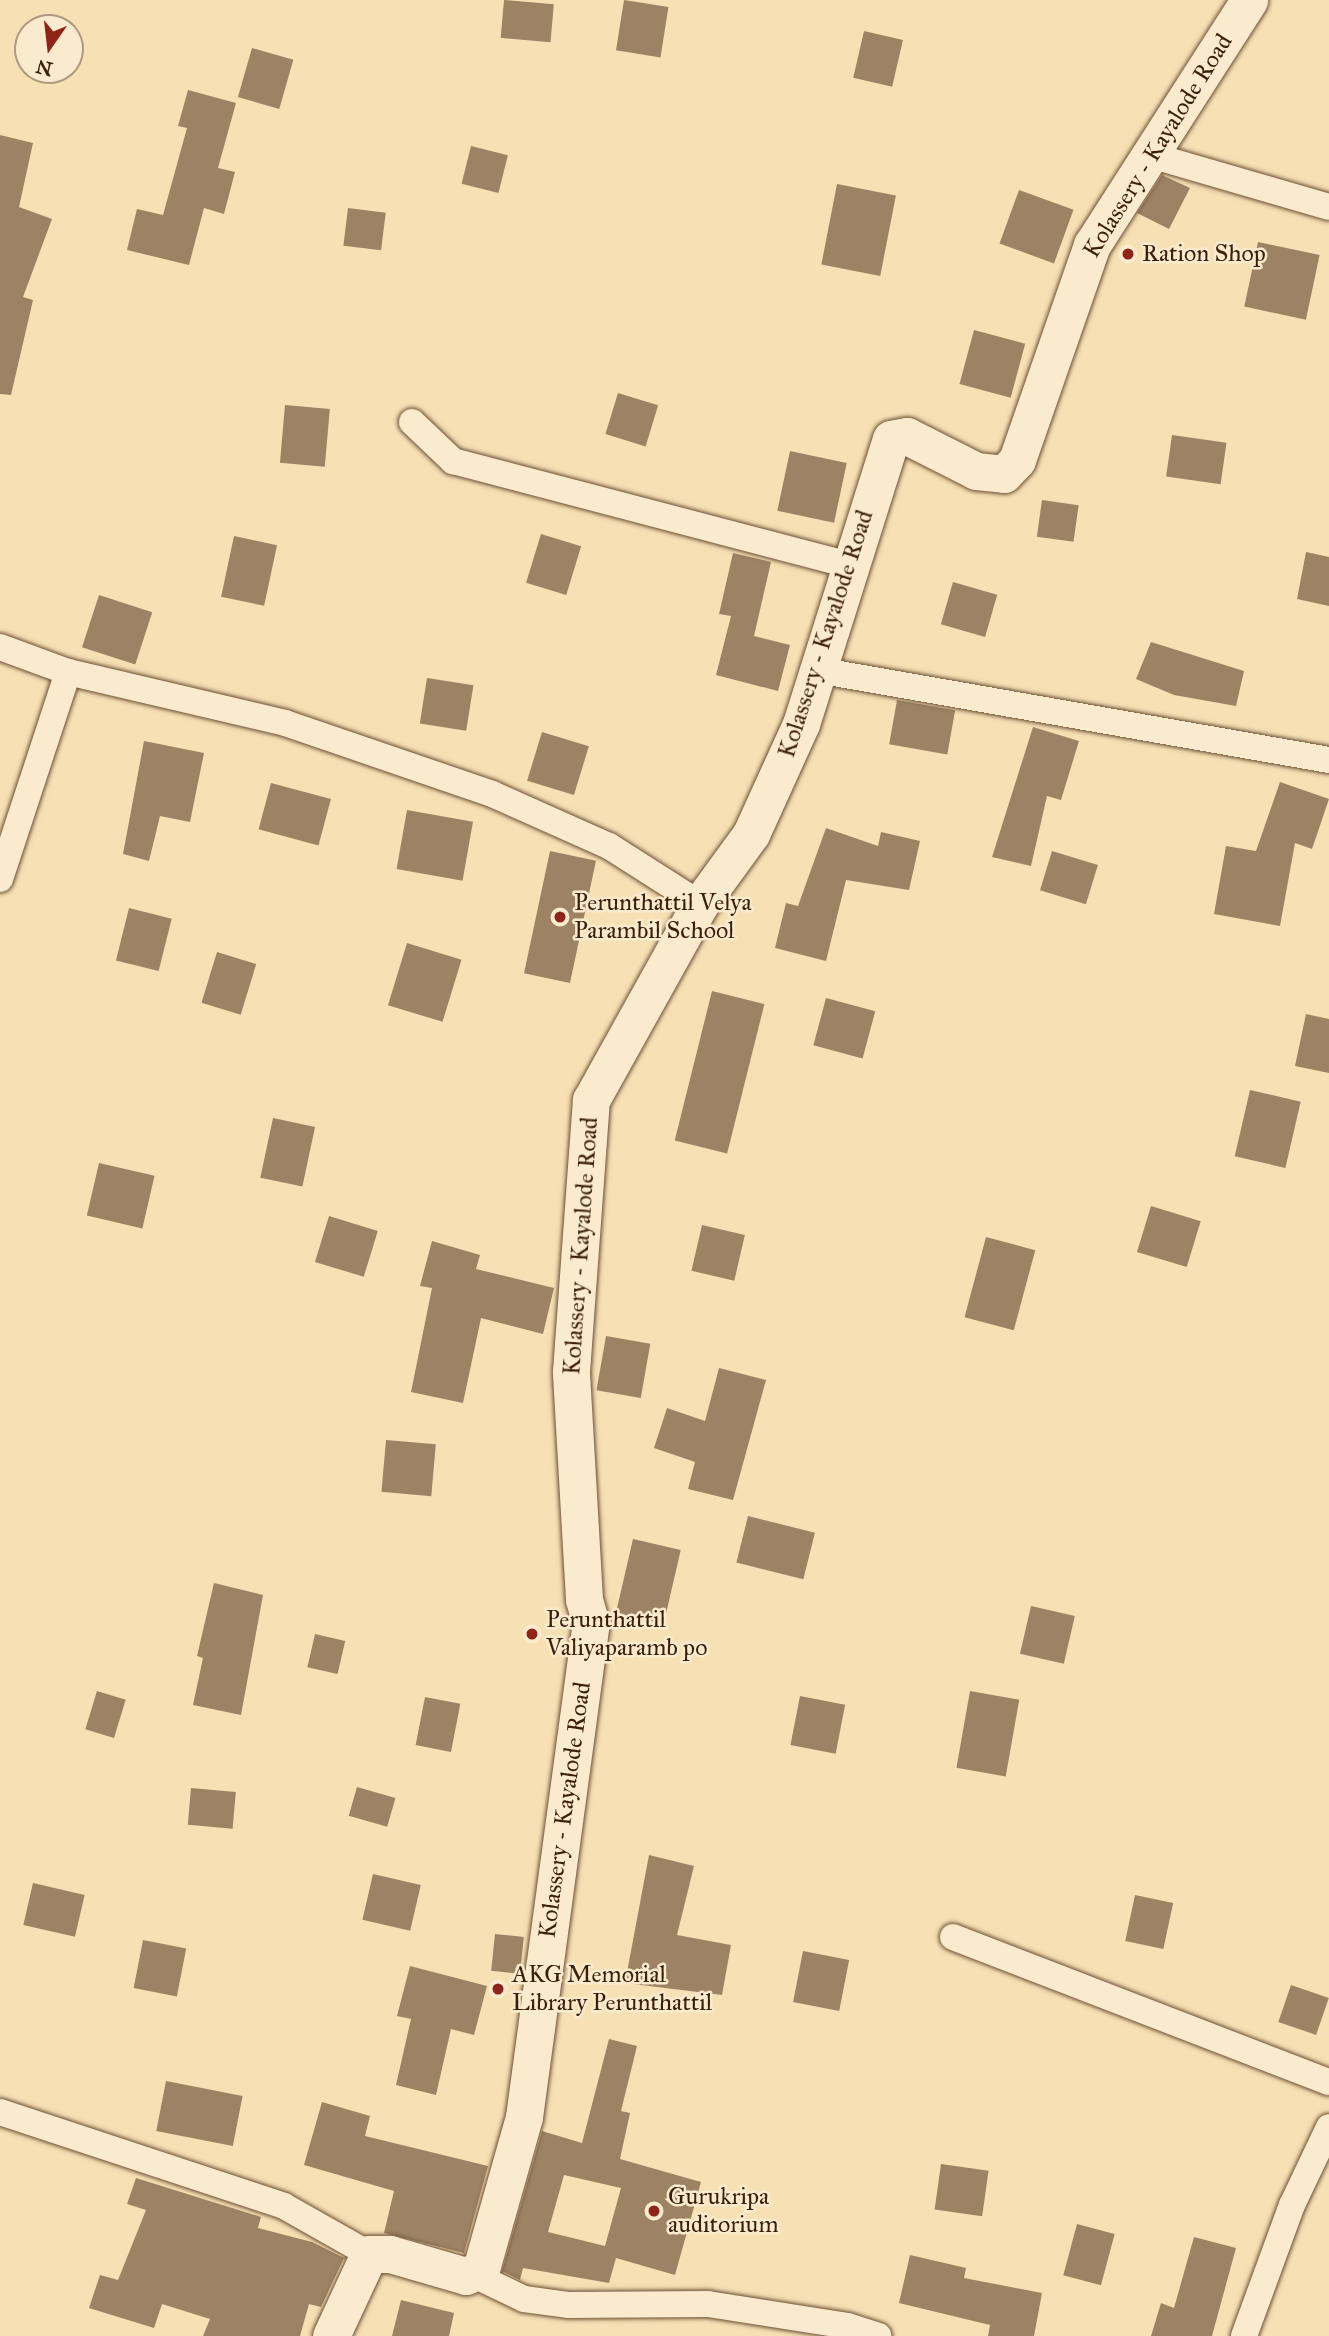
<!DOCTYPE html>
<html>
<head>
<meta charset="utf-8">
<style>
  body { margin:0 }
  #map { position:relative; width:1329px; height:2336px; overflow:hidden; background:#f7e0b4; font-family:"IM FELL Great Primer",serif }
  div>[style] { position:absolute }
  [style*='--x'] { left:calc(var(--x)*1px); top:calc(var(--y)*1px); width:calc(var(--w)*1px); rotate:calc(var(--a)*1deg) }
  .building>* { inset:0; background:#9d8363; transform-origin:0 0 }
  .roads { filter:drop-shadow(0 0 2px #6b4f35) drop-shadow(0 0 2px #6b4f35) }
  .street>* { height:26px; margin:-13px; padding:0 13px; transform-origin:13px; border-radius:13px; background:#faebce }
  .secondary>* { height:37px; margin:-18.5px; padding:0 18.5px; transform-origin:18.5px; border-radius:18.5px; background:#faebce }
  .dots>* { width:19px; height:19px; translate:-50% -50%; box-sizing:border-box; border:4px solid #faebce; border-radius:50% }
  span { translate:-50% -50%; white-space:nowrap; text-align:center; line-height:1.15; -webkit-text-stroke:5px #faebce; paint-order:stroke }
  .street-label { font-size:24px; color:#3c1f0b }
  .poi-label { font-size:24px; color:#3c1f0b }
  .left { translate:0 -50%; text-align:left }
  .north { position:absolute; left:14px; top:14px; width:70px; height:70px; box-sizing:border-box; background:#faebce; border:2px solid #ae9980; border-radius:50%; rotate:194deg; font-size:19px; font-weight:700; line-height:28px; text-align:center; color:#3c1f0b }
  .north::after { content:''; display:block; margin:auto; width:24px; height:32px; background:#8f2418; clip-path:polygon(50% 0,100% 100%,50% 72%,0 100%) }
</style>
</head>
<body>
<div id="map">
  <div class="building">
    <div style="left:504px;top:0;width:50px;height:38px;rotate:5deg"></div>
    <div style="left:624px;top:0;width:45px;height:51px;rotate:9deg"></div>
    <div style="left:864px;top:31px;width:40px;height:48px;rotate:13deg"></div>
    <div style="left:252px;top:48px;width:43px;height:51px;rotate:16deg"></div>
    <div style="clip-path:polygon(188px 90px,236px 103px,218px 168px,235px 172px,224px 214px,204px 208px,189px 265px,127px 250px,137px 209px,163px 215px,187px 128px,178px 126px)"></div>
    <div style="clip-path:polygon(0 135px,33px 143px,19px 207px,52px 219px,23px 297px,33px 300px,11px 395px,0 394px)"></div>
    <div style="left:471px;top:146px;width:38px;height:39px;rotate:14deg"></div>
    <div style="clip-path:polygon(1162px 175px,1190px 188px,1169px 229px,1137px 213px)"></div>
    <div style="left:837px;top:184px;width:60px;height:82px;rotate:11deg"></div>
    <div style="left:1019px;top:190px;width:58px;height:57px;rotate:20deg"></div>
    <div style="left:348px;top:208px;width:38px;height:38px;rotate:7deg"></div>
    <div style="left:1258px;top:242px;width:63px;height:66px;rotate:12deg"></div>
    <div style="left:974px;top:330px;width:53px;height:56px;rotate:15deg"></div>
    <div style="left:618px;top:393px;width:42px;height:43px;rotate:17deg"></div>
    <div style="left:285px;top:405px;width:45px;height:58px;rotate:5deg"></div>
    <div style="left:1172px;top:435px;width:55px;height:42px;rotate:8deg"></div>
    <div style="left:790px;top:451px;width:58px;height:61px;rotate:12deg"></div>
    <div style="left:1042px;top:500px;width:37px;height:37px;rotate:8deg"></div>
    <div style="left:541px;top:534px;width:42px;height:51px;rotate:17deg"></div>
    <div style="left:234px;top:536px;width:44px;height:62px;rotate:12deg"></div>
    <div style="clip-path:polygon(1306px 552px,1329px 557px,1329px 606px,1297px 599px)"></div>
    <div style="clip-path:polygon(733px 553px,771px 562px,754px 636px,790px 645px,778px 691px,716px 675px,731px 616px,719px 614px)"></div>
    <div style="left:953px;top:582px;width:46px;height:44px;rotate:16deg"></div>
    <div style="left:99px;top:595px;width:56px;height:55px;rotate:18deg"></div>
    <div style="clip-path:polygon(1151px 642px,1244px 671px,1236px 706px,1174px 695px,1136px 679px)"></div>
    <div style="left:427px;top:678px;width:47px;height:46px;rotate:9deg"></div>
    <div style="left:897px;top:700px;width:59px;height:45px;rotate:10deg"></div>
    <div style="clip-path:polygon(1033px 727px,1079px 741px,1061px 800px,1047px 796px,1031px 866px,992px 857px)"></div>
    <div style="left:542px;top:732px;width:49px;height:51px;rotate:17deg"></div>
    <div style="clip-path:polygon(144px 741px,204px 753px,190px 822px,160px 816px,149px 861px,123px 854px)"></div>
    <div style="clip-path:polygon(1280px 782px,1329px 799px,1312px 849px,1295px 843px,1280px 926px,1214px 914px,1226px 846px,1256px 851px)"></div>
    <div style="left:271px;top:783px;width:62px;height:48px;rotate:15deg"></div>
    <div style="left:407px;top:810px;width:67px;height:60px;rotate:10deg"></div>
    <div style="clip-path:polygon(826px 828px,878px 846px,881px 832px,920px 841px,909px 890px,846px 880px,826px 961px,775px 948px,786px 903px,798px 906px)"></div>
    <div style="left:550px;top:851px;width:47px;height:125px;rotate:12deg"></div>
    <div style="left:1052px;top:851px;width:48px;height:41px;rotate:17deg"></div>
    <div style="left:129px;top:908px;width:44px;height:54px;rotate:14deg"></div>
    <div style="left:407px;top:943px;width:57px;height:65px;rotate:17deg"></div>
    <div style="left:217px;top:952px;width:41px;height:53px;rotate:17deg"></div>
    <div style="left:712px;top:991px;width:54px;height:154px;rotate:14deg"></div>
    <div style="left:826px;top:998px;width:51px;height:49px;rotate:15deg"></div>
    <div style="clip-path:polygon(1306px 1014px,1329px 1019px,1329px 1073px,1295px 1066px)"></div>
    <div style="left:1250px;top:1090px;width:52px;height:68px;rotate:13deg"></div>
    <div style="left:273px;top:1118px;width:43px;height:61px;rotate:12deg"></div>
    <div style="left:99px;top:1163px;width:57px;height:54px;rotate:13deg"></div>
    <div style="left:1151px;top:1206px;width:52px;height:48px;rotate:17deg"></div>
    <div style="left:329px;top:1216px;width:51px;height:48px;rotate:17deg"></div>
    <div style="left:702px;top:1225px;width:44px;height:47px;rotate:13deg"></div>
    <div style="left:986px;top:1237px;width:51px;height:83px;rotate:15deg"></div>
    <div style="clip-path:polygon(432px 1241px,480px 1255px,476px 1269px,554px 1288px,543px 1334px,481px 1318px,463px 1403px,411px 1392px,432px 1288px,420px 1286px)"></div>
    <div style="left:606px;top:1336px;width:45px;height:55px;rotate:10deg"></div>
    <div style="clip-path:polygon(719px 1368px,766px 1380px,733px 1500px,688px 1489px,695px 1462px,654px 1448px,667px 1408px,705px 1421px)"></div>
    <div style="left:386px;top:1440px;width:50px;height:52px;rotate:5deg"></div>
    <div style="left:748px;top:1516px;width:69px;height:48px;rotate:14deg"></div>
    <div style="left:633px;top:1539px;width:49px;height:76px;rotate:13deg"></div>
    <div style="clip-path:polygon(214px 1583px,263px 1595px,241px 1715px,193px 1705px,203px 1658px,197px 1656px)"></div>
    <div style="left:1031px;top:1606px;width:45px;height:49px;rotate:13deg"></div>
    <div style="left:315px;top:1634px;width:31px;height:34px;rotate:13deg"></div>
    <div style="left:97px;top:1691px;width:30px;height:40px;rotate:17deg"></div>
    <div style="left:970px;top:1691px;width:50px;height:78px;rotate:10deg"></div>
    <div style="left:800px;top:1696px;width:46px;height:50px;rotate:11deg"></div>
    <div style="left:425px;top:1697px;width:36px;height:49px;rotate:11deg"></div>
    <div style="left:357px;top:1787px;width:40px;height:30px;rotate:16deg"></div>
    <div style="left:191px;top:1788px;width:45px;height:37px;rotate:5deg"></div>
    <div style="clip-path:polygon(649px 1855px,694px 1866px,677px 1935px,731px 1945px,722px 1995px,625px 1983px)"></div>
    <div style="left:373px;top:1874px;width:49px;height:47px;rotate:13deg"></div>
    <div style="left:33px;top:1883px;width:53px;height:43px;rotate:13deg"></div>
    <div style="left:1135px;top:1895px;width:39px;height:47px;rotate:12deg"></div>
    <div style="left:495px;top:1934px;width:29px;height:37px;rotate:6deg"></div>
    <div style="left:143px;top:1940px;width:44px;height:49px;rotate:11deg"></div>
    <div style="left:803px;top:1951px;width:47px;height:52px;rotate:11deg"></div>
    <div style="clip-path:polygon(410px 1966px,487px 1986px,474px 2035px,451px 2029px,436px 2095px,396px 2085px,411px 2019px,397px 2016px)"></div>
    <div style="left:1291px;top:1985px;width:40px;height:39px;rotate:19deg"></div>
    <div style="clip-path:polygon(evenodd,609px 2039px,637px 2046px,621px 2111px,630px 2113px,620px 2159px,701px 2182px,675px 2275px,616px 2258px,609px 2283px,523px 2268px,520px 2280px,502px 2271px,542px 2131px,582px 2143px,609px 2039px,564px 2175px,621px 2188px,605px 2246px,548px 2232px,564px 2175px)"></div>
    <div style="left:166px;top:2081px;width:78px;height:51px;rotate:11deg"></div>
    <div style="clip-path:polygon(322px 2102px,370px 2116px,365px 2136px,488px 2166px,464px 2253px,384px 2233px,394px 2191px,304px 2165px)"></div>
    <div style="left:941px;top:2164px;width:48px;height:46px;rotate:8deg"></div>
    <div style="clip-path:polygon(136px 2178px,261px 2217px,258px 2228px,312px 2242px,344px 2258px,321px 2307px,309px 2304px,300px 2336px,203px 2336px,210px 2319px,162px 2304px,154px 2328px,89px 2308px,100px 2275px,118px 2280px,146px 2210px,127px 2204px)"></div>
    <div style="left:1077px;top:2224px;width:39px;height:53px;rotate:15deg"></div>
    <div style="clip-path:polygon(1194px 2237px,1236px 2248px,1212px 2336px,1151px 2336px,1161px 2303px,1174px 2308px)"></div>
    <div style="clip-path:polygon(910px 2255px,966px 2268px,964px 2278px,1042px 2293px,1034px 2336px,988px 2336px,990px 2325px,899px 2303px)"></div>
    <div style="clip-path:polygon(401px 2300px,454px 2313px,449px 2336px,392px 2336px)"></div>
  </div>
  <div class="roads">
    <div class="street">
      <div style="--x:1150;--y:155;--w:186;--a:16.2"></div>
      <div style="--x:412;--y:422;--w:57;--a:43.6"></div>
      <div style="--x:453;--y:461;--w:410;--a:14.7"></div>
      <div style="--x:0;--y:647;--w:72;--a:20.2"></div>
      <div style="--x:68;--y:672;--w:223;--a:13.2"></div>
      <div style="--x:285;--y:723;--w:219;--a:18.9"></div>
      <div style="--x:492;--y:794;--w:128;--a:24"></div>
      <div style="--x:609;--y:846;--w:108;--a:32.5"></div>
      <div style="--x:817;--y:670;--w:520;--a:9.97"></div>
      <div style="--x:0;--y:879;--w:218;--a:-71.8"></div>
      <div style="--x:953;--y:1937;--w:403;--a:21.1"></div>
      <div style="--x:0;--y:2112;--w:299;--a:18.3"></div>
      <div style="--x:284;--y:2206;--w:98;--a:29.5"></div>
      <div style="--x:474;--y:2275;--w:55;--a:25.6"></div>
      <div style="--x:524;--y:2299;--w:44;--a:7.8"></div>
      <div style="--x:568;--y:2305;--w:140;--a:-0.4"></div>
      <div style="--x:708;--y:2304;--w:142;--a:8.9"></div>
      <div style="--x:848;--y:2326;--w:32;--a:18"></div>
      <div style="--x:1244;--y:2336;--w:140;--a:-69.9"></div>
      <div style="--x:1292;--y:2205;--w:86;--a:-64.6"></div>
    </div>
    <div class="secondary">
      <div style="--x:331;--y:2336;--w:90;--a:-65.1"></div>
      <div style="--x:369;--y:2254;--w:21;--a:0"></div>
      <div style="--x:390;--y:2254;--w:79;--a:16.1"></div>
      <div style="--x:466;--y:2276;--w:17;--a:-25"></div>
      <div style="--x:481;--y:2269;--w:158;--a:-74.2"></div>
      <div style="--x:524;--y:2117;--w:498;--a:-82.3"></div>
      <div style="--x:591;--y:1624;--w:26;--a:-106"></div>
      <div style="--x:584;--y:1599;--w:228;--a:-93.3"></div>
      <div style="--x:571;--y:1371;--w:272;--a:-85.8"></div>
      <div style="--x:591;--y:1100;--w:224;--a:-60.9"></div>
      <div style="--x:700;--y:904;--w:87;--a:-53.9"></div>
      <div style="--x:751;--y:834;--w:121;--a:-65.6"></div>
      <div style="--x:801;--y:724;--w:299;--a:-72.5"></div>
      <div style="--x:891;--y:439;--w:16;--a:-11"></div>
      <div style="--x:907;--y:436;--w:77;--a:26.9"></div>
      <div style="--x:976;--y:471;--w:28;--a:6"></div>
      <div style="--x:1004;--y:474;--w:19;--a:-47"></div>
      <div style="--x:1017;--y:460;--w:228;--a:-70.8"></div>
      <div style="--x:1092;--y:245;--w:291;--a:-57.3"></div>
    </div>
  </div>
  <div class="dots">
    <div style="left:1128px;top:254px;background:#8f2418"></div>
    <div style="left:560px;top:917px;background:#8f2418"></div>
    <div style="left:532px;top:1634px;background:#8f2418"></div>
    <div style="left:498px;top:1989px;background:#8f2418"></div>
    <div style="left:654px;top:2211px;background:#8f2418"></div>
  </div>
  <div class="street-label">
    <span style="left:1158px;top:146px;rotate:-58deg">Kolassery - Kayalode Road</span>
    <span style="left:826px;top:634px;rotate:-72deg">Kolassery - Kayalode Road</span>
    <span style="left:581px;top:1246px;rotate:-86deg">Kolassery - Kayalode Road</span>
    <span style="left:565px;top:1810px;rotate:-82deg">Kolassery - Kayalode Road</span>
  </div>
  <div class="poi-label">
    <span class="left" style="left:1142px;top:254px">Ration Shop</span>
    <span class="left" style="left:574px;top:917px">Perunthattil Velya<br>Parambil School</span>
    <span class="left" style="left:546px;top:1634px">Perunthattil<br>Valiyaparamb po</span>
    <span class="left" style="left:512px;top:1989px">AKG Memorial<br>Library Perunthattil</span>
    <span class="left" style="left:668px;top:2211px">Gurukripa<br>auditorium</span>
  </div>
  <div class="north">N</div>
</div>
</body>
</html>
